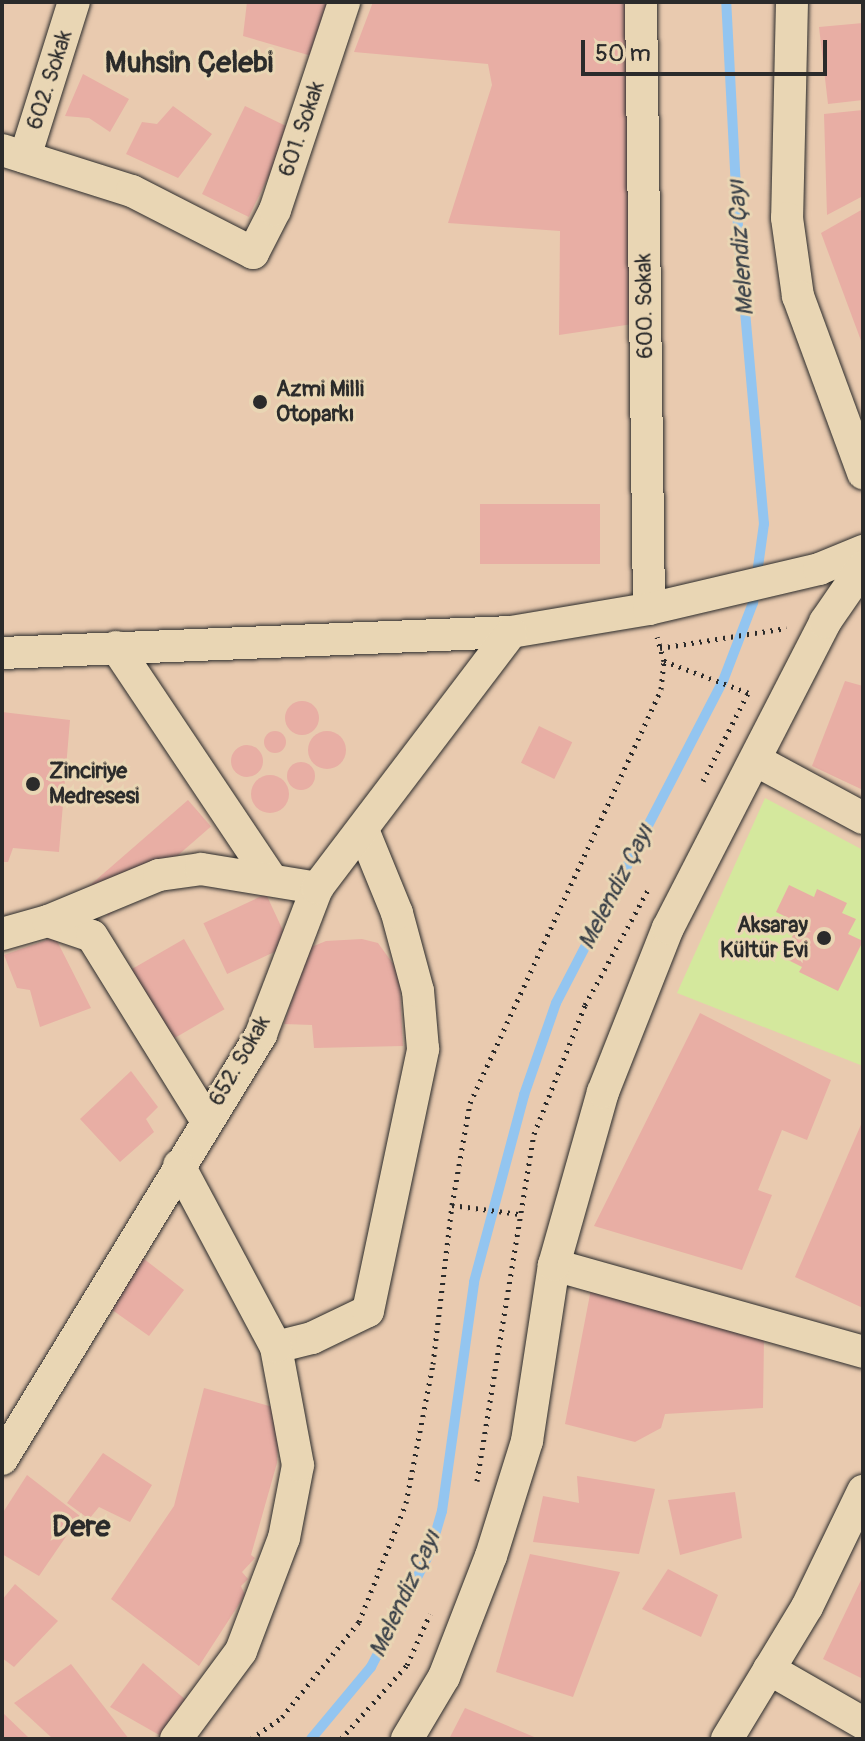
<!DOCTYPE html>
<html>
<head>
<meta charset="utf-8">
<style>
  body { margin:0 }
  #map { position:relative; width:865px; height:1741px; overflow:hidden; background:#e9caaf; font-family:Pangolin,sans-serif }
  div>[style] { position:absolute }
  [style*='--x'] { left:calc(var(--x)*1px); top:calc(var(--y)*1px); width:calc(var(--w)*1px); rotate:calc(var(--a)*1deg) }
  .green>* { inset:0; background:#d4e89d }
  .stream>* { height:10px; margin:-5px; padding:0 5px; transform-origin:5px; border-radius:5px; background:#93c5f0 }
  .building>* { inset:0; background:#e8aea4; transform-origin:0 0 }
  .round { border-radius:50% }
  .path>* { height:5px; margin-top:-2.5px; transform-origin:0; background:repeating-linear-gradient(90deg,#2b2b2b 0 2px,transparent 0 8px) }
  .roads { filter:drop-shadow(0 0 2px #2b2b2b) drop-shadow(0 0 2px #2b2b2b) }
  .street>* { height:32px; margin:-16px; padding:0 16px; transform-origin:16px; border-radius:16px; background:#e9d6b4 }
  .dots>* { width:22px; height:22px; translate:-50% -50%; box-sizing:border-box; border:4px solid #e9d6b4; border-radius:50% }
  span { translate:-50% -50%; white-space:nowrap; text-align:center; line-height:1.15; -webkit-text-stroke:6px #e9d6b4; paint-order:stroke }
  .street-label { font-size:22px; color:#2b2b2b }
  .poi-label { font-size:22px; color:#2b2b2b; font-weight:700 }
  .left { translate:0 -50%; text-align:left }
  .right { translate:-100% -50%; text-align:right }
  .water-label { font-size:24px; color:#3b4249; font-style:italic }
  .district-label { font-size:30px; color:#2b2b2b; font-weight:700 }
  .frame { position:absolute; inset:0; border:4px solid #2b2b2b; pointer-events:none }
  .scale { position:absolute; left:581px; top:40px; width:246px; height:36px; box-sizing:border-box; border:4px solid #2b2b2b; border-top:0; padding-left:10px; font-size:24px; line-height:28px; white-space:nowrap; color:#2b2b2b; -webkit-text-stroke:6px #e9d6b4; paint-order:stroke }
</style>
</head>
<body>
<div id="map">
  <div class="green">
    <div style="clip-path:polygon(765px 798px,863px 850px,863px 1066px,677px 993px)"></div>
  </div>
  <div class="stream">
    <div style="--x:311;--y:1739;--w:94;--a:-50.2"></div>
    <div style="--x:371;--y:1667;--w:129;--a:-62.8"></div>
    <div style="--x:430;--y:1552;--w:43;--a:-73.7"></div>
    <div style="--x:442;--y:1511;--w:231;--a:-82"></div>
    <div style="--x:474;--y:1282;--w:194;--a:-75"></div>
    <div style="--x:524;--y:1095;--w:97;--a:-70.8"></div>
    <div style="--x:556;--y:1003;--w:363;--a:-62.6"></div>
    <div style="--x:723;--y:681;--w:84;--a:-69"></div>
    <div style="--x:753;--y:603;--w:80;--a:-82.1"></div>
    <div style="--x:764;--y:524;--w:279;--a:-95.1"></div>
    <div style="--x:739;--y:246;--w:244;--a:-93"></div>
  </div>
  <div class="building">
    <div style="clip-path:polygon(247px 2px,332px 2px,315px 57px,243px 36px)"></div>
    <div style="clip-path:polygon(373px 2px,629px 2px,633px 324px,559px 335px,560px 231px,448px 223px,492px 85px,488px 64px,354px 52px)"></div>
    <div style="clip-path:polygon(863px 23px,863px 100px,828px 104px,819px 27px)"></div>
    <div style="clip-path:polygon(83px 74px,129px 99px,110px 132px,89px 118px,65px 116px)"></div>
    <div style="clip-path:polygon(173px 106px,212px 134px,178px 178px,126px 154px,142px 122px,157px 124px)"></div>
    <div style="left:245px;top:106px;width:52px;height:98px;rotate:26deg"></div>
    <div style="clip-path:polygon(863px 110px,863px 196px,827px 215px,824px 114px)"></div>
    <div style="clip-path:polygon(863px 209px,863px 346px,821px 233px)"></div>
    <div style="left:600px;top:504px;width:60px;height:120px;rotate:90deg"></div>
    <div style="clip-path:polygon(845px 681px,863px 686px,863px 790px,812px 766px)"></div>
    <div class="round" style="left:285px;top:701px;width:34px;height:34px"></div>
    <div style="clip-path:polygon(2px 712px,70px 720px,59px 852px,13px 848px,8px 862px,2px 862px)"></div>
    <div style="left:539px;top:726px;width:37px;height:41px;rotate:26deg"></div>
    <div class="round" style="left:264px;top:731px;width:22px;height:22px"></div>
    <div class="round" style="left:308px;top:731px;width:38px;height:38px"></div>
    <div class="round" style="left:231px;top:745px;width:32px;height:32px"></div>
    <div class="round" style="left:287px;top:762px;width:28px;height:28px"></div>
    <div class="round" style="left:251px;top:775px;width:38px;height:38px"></div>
    <div style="left:188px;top:800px;width:35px;height:136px;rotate:49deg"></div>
    <div style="clip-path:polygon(789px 885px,814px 897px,817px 889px,847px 903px,842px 913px,856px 919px,848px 934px,863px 941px,838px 991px,799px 972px,802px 967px,782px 957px,799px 923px,776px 912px)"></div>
    <div style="left:266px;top:894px;width:56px;height:69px;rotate:65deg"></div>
    <div style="clip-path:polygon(55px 937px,91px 1008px,40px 1027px,30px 990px,17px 988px,4px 955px)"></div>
    <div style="left:184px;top:939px;width:81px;height:72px;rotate:60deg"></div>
    <div style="clip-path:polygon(362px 939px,378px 943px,399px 972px,403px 1046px,314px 1048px,312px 1025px,284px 1024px,309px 948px,326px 941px)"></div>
    <div style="clip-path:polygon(700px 1013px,831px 1080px,807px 1140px,782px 1130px,758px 1190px,772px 1195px,742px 1270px,594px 1226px)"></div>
    <div style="clip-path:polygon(131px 1071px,158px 1107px,146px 1119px,154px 1132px,120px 1162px,80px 1119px)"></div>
    <div style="clip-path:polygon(863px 1120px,863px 1308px,795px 1277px)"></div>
    <div style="clip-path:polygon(139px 1255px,184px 1290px,149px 1336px,108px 1307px)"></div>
    <div style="clip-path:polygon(592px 1284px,764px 1339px,763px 1408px,665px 1414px,661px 1428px,635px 1442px,565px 1424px)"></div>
    <div style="clip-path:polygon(204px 1388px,280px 1409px,277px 1463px,251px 1555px,255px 1558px,242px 1572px,248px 1579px,241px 1586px,245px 1595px,199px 1666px,111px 1599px,174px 1506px)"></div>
    <div style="clip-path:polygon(103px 1453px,152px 1485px,130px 1522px,99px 1507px,89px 1519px,67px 1503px)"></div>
    <div style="clip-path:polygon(27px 1475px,80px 1516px,39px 1576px,2px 1554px,2px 1514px)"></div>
    <div style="clip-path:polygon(577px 1476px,655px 1489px,639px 1554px,533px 1542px,543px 1496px,579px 1503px)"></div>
    <div style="clip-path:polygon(735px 1492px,742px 1538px,680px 1555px,668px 1500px)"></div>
    <div style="clip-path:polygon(530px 1554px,620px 1572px,573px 1697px,496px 1672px)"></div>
    <div style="clip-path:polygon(668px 1569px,718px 1595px,701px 1637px,642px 1609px)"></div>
    <div style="clip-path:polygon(863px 1576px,863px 1679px,823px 1659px)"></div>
    <div style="clip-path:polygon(15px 1584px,58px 1621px,14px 1667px,2px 1658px,2px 1600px)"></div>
    <div style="clip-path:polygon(143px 1663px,187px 1701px,161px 1736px,110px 1707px)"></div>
    <div style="clip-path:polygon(71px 1664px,129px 1739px,53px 1739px,14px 1703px)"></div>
    <div style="clip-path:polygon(465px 1708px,539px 1739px,449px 1739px)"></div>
    <div style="clip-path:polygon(2px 1712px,28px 1737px,30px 1739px,2px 1739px)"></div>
  </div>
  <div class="path">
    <div style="--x:660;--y:648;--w:128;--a:-9"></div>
    <div style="--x:664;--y:661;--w:91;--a:20.6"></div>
    <div style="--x:703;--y:781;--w:99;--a:-62.9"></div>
    <div style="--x:452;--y:1205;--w:68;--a:7.7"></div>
    <div style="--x:477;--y:1481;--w:352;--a:-80.7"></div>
    <div style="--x:534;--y:1134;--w:139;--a:-68.4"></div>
    <div style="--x:585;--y:1005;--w:131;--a:-61.3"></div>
    <div style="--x:251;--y:1739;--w:38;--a:-35"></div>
    <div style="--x:282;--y:1717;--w:122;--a:-51"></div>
    <div style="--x:359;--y:1622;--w:128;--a:-68.4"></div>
    <div style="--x:406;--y:1503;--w:142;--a:-79"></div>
    <div style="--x:433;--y:1364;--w:160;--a:-83.2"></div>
    <div style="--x:452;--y:1205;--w:104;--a:-80"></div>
    <div style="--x:470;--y:1103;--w:456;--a:-65.2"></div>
    <div style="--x:661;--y:689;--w:28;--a:-84"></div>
    <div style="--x:664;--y:661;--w:25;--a:-106"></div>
    <div style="--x:341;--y:1739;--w:99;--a:-48.3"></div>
    <div style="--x:407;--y:1665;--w:56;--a:-65.7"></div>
  </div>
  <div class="roads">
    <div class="street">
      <div style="--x:641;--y:2;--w:607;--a:89.24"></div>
      <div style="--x:792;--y:2;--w:216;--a:91.3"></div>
      <div style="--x:787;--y:218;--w:79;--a:82"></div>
      <div style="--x:798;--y:296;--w:189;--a:69.8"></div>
      <div style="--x:2;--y:150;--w:136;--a:17.5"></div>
      <div style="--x:132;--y:191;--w:136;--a:27.1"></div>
      <div style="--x:253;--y:253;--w:48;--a:-62.9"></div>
      <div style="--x:275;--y:210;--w:219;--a:-71.6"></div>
      <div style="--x:25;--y:157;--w:163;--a:-72.5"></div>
      <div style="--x:116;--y:647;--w:277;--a:56.2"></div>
      <div style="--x:2;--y:653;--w:509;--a:-2.36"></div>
      <div style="--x:511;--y:632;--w:140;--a:-9.5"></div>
      <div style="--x:649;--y:609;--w:175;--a:-13.2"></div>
      <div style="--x:819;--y:569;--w:48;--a:-22.2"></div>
      <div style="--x:757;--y:761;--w:120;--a:28.3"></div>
      <div style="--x:48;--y:921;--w:46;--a:18.8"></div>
      <div style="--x:92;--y:936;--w:216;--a:58.2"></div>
      <div style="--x:2;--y:934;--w:48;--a:-15.8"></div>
      <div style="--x:48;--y:921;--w:120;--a:-22.5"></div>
      <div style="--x:159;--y:875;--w:42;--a:-8.1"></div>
      <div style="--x:201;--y:869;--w:118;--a:9.3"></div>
      <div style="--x:554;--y:1265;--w:321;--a:15.7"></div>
      <div style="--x:276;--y:1347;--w:37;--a:-14"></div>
      <div style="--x:312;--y:1338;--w:62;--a:-25.7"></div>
      <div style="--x:368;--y:1311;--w:268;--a:-78.1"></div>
      <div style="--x:423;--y:1049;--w:58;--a:-94.9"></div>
      <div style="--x:418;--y:991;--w:81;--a:-105.1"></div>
      <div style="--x:397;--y:913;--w:87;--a:-112.2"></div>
      <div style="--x:2;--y:1459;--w:498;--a:-58.6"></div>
      <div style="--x:261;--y:1034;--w:156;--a:-69"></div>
      <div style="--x:317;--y:888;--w:321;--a:-52.8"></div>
      <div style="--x:769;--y:1669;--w:108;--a:29.9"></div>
      <div style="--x:176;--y:1739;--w:109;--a:-53.5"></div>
      <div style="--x:241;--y:1651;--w:121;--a:-69.2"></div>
      <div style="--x:284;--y:1538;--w:74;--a:-79.1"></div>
      <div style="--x:298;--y:1465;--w:120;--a:-100.6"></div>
      <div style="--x:276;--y:1347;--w:206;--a:-118.1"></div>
      <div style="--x:407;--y:1739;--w:72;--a:-59.2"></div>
      <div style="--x:444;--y:1677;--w:130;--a:-68.8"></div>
      <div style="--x:491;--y:1556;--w:121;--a:-72.6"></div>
      <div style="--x:527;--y:1441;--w:178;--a:-81.3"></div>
      <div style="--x:554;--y:1265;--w:180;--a:-74.2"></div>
      <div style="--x:603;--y:1092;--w:176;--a:-68.4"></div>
      <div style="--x:668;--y:928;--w:344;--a:-62.8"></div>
      <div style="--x:825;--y:622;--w:67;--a:-55.4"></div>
      <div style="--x:727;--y:1739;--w:154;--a:-58.8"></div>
      <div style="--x:807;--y:1607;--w:129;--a:-64.2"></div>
    </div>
  </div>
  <div class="dots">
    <div style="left:260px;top:402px;background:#2b2b2b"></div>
    <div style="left:33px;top:784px;background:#2b2b2b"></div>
    <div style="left:824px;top:938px;background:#2b2b2b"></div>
  </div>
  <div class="street-label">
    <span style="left:50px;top:80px;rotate:-72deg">602. Sokak</span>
    <span style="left:302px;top:129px;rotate:-71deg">601. Sokak</span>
    <span style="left:645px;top:306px;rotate:-91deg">600. Sokak</span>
    <span style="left:240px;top:1061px;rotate:-60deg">652. Sokak</span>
  </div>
  <div class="poi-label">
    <span class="left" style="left:276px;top:402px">Azmi Milli<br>Otoparkı</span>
    <span class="left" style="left:49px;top:784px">Zinciriye<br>Medresesi</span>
    <span class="right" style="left:808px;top:938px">Aksaray<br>Kültür Evi</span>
  </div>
  <div class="water-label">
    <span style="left:741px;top:248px;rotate:-94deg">Melendiz Çayı</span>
    <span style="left:616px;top:887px;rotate:-63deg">Melendiz Çayı</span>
    <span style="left:405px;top:1594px;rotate:-65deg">Melendiz Çayı</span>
  </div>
  <div class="district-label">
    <span style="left:189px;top:63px">Muhsin Çelebi</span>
    <span style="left:81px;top:1527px">Dere</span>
  </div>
  <div class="frame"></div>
  <div class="scale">50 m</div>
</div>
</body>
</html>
